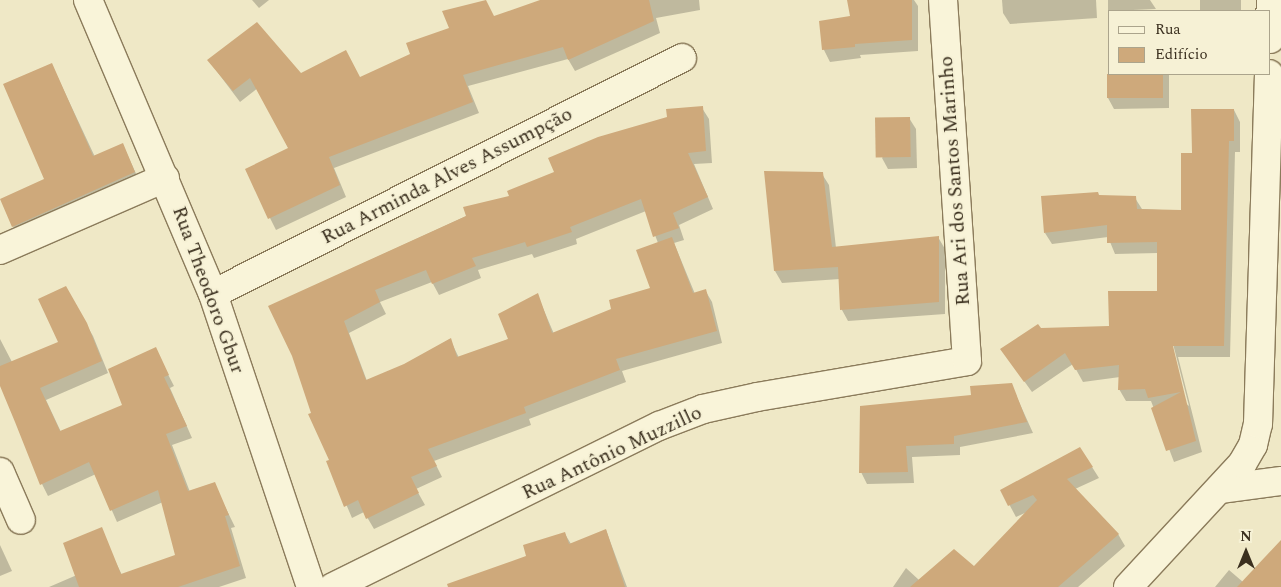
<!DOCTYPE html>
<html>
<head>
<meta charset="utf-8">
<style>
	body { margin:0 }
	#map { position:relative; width:1281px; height:587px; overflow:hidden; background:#efe8c6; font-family:Spectral,serif }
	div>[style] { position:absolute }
	.shadow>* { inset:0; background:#0003; transform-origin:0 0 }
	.building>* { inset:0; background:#cea97b; transform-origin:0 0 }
	.roads { filter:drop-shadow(1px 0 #8b7b5b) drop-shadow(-1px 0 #8b7b5b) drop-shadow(0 1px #8b7b5b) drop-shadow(0 -1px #8b7b5b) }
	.minor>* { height:28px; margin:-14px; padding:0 14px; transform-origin:14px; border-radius:14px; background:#f9f4d9 }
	span { translate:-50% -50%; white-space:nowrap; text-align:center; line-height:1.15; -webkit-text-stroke:4px #f6f1d5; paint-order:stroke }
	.street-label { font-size:20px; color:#3b301f }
	.legend { position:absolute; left:1108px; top:10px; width:162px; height:65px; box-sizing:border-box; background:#f6f1d5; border:1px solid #aba48c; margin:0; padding:6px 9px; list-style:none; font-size:15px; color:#3b301f }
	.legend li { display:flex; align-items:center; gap:10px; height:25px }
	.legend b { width:25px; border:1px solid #aba48c }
	.north { position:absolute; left:1221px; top:527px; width:50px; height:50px; -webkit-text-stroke:4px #f6f1d5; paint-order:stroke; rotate:0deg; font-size:14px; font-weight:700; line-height:20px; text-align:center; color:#3b301f }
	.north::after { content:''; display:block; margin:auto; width:18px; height:22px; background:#3b301f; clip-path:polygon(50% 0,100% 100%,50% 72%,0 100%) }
</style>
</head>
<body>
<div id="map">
	<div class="shadow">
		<i style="clip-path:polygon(252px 0,269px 0,259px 8px)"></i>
		<i style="clip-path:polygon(544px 0,699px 0,700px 10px,656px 18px,660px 33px,575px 71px,568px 59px,468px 86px,479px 113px,334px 168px,346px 197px,276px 230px,246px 170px,289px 149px,258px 88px,240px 102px,209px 61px,300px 74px,360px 79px,494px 17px)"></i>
		<i style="clip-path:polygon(848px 0,914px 0,918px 6px,918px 51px,860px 55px,861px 58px,830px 62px,824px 50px,821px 22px,851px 17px)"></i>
		<i style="clip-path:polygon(1002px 0,1096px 0,1097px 18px,1010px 24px,1003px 13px)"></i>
		<i style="clip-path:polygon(1108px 0,1150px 0,1156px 9px,1110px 11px,1110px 74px,1169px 74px,1169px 108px,1114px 109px,1108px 98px)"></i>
		<i style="left:1200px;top:0;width:41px;height:11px"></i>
		<i style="clip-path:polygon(52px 65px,95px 157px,123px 145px,143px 189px,22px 243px,13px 226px,46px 180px)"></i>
		<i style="clip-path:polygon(evenodd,702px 108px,709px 119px,712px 163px,694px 164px,713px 209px,679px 225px,684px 240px,674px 243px,695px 294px,705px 290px,712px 302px,722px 343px,622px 371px,626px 382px,529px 419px,531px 425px,434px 461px,442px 477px,416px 489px,425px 505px,374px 529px,364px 512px,352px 518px,328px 462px,331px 460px,293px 355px,270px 306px,702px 108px,646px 211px,658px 243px,652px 289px,613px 310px,554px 334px,537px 294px,509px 339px,459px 358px,450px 339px,405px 365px,367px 381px,349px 333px,386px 314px,380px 302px,432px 282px,439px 295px,481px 278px,478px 270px,532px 254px,534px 258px,577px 244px,576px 239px,646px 211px)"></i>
		<i style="clip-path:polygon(evenodd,1234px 110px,1240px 122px,1240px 152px,1235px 152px,1230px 357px,1178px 357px,1202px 452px,1174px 462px,1151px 401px,1126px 401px,1119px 389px,1120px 377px,1083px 382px,1073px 364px,1032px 392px,1001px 349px,1040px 330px,1111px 328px,1159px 292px,1158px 253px,1115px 254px,1108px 237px,1052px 244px,1045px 233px,1099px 196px,1135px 198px,1142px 209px,1182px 211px,1193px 154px,1234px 110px,1170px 340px,1172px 340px,1189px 406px,1185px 403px,1170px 340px)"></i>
		<i style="clip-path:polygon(909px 118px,916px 129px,917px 168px,888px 169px,882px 158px)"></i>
		<i style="clip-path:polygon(765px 172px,822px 174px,829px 185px,836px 248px,938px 237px,945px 249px,945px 314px,848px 321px,842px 310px,840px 279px,782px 283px,775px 271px)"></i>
		<i style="clip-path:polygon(65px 288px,93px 336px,108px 373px,46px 400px,61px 432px,124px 406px,155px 349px,174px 386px,170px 388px,192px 438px,172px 445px,190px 492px,214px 484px,235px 527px,231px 528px,246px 578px,219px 587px,49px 587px,114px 559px,122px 575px,177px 556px,163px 502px,117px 522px,96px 474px,48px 496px,42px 484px,0 383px,0 339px,12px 362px,60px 343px)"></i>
		<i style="clip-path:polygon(1011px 384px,1033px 433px,960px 447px,960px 455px,912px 457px,914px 483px,867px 484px,861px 472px,973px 396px)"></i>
		<i style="clip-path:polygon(1092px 467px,1099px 478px,1075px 489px,1118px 534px,1125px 546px,1078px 587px,893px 587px,906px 568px,919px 580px,975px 568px,1027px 512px,1016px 517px,1002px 491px)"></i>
		<i style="clip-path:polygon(606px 530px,627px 587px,450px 587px,528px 557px,565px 534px,571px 544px)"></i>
		<i style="clip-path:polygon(1281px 541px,1281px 587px,1215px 587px,1229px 570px,1243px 582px)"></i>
		<i style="clip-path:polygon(0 545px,12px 571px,0 576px)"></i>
	</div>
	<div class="building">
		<i style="clip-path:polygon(486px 0,494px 16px,540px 0,649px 0,654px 21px,568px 60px,563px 47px,463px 75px,473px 102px,329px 157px,340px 185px,268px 219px,245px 169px,288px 148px,250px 78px,233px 91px,207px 60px,257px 22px,301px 73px,346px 50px,360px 77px,410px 54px,406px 43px,449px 28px,442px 11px)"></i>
		<i style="clip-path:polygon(847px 0,912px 0,912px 40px,855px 44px,855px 47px,822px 50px,819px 21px,850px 16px)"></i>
		<i style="clip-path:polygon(52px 63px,93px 156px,123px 143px,135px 172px,12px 227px,0 199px,44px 179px,3px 84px)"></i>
		<i style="left:1107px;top:74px;width:56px;height:24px"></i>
		<i style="clip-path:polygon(703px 106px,706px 151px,688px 153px,708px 197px,673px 213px,679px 228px,653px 237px,641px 199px,570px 227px,572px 232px,527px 247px,525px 242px,472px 258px,476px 266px,432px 284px,426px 270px,375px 290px,380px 302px,344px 321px,366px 380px,404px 364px,451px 338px,457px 357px,508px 339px,498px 314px,538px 293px,552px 333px,611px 309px,609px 300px,650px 288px,636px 250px,672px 237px,693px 293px,706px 289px,717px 331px,616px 359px,620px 370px,524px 407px,526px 413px,428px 449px,437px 466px,411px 477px,419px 493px,366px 519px,358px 500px,344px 507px,326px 461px,329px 460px,308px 414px,311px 413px,292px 356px,268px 306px,466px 216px,463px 207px,509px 196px,507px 191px,554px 172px,548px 158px,598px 137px,667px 117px,666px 109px)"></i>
		<i style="clip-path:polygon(1191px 109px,1234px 109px,1234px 141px,1229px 141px,1224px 346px,1173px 346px,1196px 441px,1166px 451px,1151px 408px,1181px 392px,1148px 398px,1145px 389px,1118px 390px,1119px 365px,1075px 370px,1065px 353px,1024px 382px,1000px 349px,1038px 324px,1041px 328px,1109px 326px,1108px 291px,1157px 291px,1157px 242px,1107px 243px,1107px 225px,1044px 233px,1041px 196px,1098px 192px,1099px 195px,1136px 196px,1137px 209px,1181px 210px,1181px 153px,1192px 153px)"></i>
		<i style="left:910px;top:117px;width:40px;height:35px;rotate:89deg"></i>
		<i style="clip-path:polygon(764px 171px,823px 172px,832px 247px,939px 236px,939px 302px,840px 310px,838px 267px,774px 271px)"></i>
		<i style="clip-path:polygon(66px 286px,87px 323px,102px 361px,40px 388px,60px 431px,122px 405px,108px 369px,156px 347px,169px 375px,164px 377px,187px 426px,166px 434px,188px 491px,215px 482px,229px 515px,225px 516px,240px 566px,178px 587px,79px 587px,63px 543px,102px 527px,121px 574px,175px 555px,158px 490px,110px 511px,89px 462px,40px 485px,15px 422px,0 386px,0 366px,58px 342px,38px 299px)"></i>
		<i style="clip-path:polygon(1012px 383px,1027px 422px,954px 436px,954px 444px,906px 446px,908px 472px,859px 473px,860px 406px,971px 395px,970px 386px)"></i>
		<i style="clip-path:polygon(1080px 447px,1093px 467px,1067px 479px,1119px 534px,1058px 587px,910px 587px,954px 549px,974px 566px,1037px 500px,1033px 495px,1008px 506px,1000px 490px)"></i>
		<i style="clip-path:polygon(606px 529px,625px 587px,448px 587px,447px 584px,526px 556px,523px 545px,565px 532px,569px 544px)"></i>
		<i style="clip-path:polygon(1281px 540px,1281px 587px,1237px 587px)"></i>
	</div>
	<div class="roads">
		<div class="minor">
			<i style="left:88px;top:0;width:319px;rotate:67deg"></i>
			<i style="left:213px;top:294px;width:309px;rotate:71.5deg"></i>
			<i style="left:1270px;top:39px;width:39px;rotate:-89deg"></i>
			<i style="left:0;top:250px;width:180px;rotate:-23.6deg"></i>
			<i style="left:213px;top:294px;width:525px;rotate:-26.71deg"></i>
			<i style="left:0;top:472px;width:52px;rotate:66.4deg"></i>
			<i style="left:1220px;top:489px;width:62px;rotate:-7.5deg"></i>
			<i style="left:333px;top:587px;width:364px;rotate:-26.3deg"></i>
			<i style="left:659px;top:426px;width:47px;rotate:-21.1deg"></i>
			<i style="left:703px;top:409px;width:55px;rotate:-12.5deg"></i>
			<i style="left:757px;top:397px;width:213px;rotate:-9.7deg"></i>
			<i style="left:967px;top:361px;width:362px;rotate:-93.8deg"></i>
			<i style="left:1128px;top:587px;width:168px;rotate:-47.2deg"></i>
			<i style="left:1242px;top:464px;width:22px;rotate:-60deg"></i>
			<i style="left:1253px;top:445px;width:22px;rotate:-77deg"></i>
			<i style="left:1258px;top:424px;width:350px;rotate:-88.2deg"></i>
		</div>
	</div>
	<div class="street-label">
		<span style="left:447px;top:176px;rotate:-27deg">Rua Arminda Alves Assumpção</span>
		<span style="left:955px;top:181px;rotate:-94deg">Rua Ari dos Santos Marinho</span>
		<span style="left:208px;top:290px;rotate:70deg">Rua Theodoro Gbur</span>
		<span style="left:612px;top:453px;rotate:-25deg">Rua Antônio Muzzillo</span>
	</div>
	<ul class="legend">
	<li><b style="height:6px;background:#f9f4d9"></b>Rua</li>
	<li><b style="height:14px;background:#cea97b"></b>Edifício</li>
	</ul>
	<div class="north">N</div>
</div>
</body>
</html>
